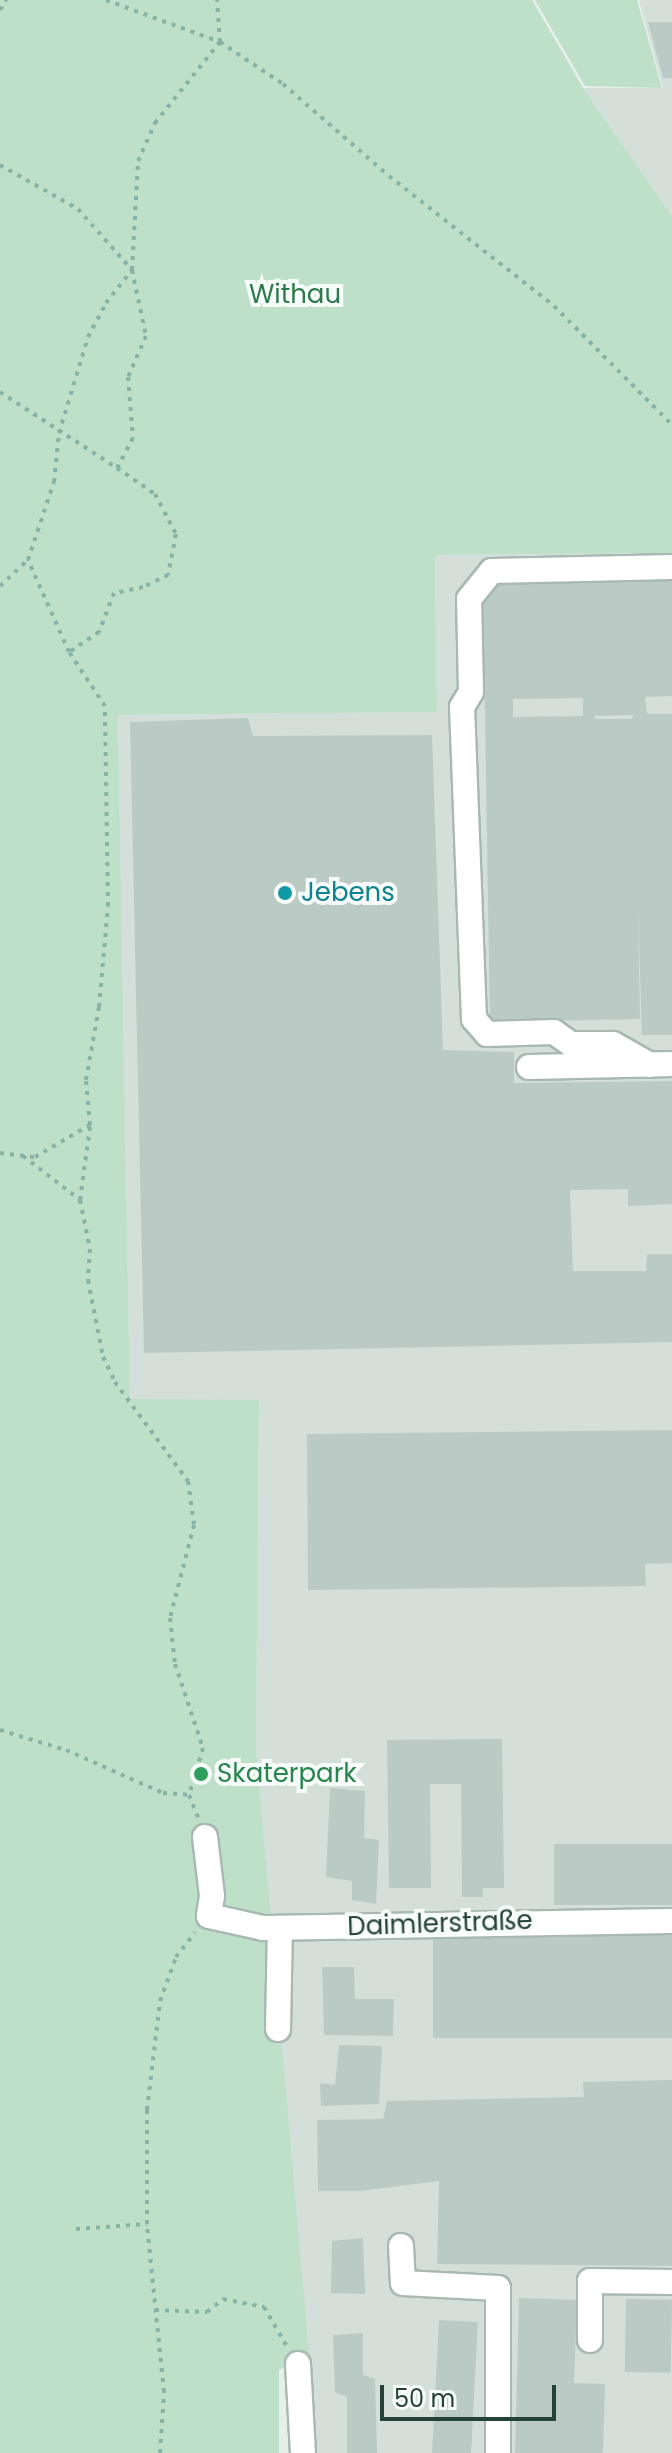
<!DOCTYPE html>
<html>
<head>
<meta charset="utf-8">
<style>
	body { margin:0 }
	#map { position:relative; width:672px; height:2453px; overflow:hidden; background:#e6efeb; font-family:Poppins,sans-serif }
	div>[style] { position:absolute }
	.built>* { inset:0; background:#d4dfda }
	.green>* { inset:0; background:#bfe0c8 }
	.building>* { inset:0; background:#bbcac4; transform-origin:0 0 }
	.path>* { height:4px; margin-top:-2px; transform-origin:0; background:repeating-linear-gradient(90deg,#86b3a5 0 4px,transparent 0 10px) }
	.roads { filter:drop-shadow(2px 0 #a8b8b2) drop-shadow(-2px 0 #a8b8b2) drop-shadow(0 2px #a8b8b2) drop-shadow(0 -2px #a8b8b2) }
	.minor>* { height:24px; margin:-12px; padding:0 12px; transform-origin:12px; border-radius:12px; background:#fff }
	.dots>* { width:22px; height:22px; translate:-50% -50%; box-sizing:border-box; border:4px solid #f7fbf9; border-radius:50% }
	span { translate:-50% -50%; white-space:nowrap; text-align:center; line-height:1.15; -webkit-text-stroke:8px #f7fbf9; paint-order:stroke }
	.park-label { font-size:26px; color:#2d7a4b }
	.culture-label { font-size:26px; color:#0d838f }
	.left { translate:0 -50%; text-align:left }
	.leisure-label { font-size:26px; color:#27864d }
	.street-label { font-size:26px; color:#24423a }
	.scale { position:absolute; left:380px; top:2385px; width:176px; height:36px; box-sizing:border-box; border:4px solid #24423a; border-top:0; padding-left:10px; font-size:24px; line-height:28px; white-space:nowrap; color:#24423a; -webkit-text-stroke:6px #f7fbf9; paint-order:stroke }
</style>
</head>
<body>
<div id="map">
	<div class="built">
		<i style="clip-path:polygon(639px 0,672px 0,672px 216px,583px 88px,663px 88px)"></i>
		<i style="clip-path:polygon(672px 553px,672px 2453px,317px 2453px,256px 1747px,259px 1401px,130px 1400px,118px 715px,437px 712px,435px 555px)"></i>
	</div>
	<div class="green">
		<i style="clip-path:polygon(0 0,532px 0,583px 88px,672px 216px,672px 553px,435px 555px,437px 712px,118px 715px,130px 1399px,259px 1400px,256px 1747px,309px 2354px,279px 2370px,279px 2453px,0 2453px)"></i>
		<i style="clip-path:polygon(535px 0,637px 0,662px 88px,585px 86px)"></i>
	</div>
	<div class="building">
		<i style="clip-path:polygon(648px 22px,672px 22px,672px 78px,663px 78px)"></i>
		<i style="clip-path:polygon(evenodd,672px 576px,672px 696px,645px 697px,647px 714px,672px 714px,672px 1035px,642px 1035px,638px 907px,640px 1019px,490px 1022px,483px 597px,500px 580px,672px 576px,583px 698px,583px 716px,513px 717px,513px 699px,583px 698px,672px 576px,633px 715px,632px 719px,595px 719px,594px 716px,633px 715px)"></i>
		<i style="clip-path:polygon(248px 718px,253px 736px,432px 735px,443px 1050px,514px 1052px,514px 1083px,672px 1081px,672px 1204px,628px 1206px,628px 1189px,570px 1190px,573px 1271px,646px 1271px,647px 1254px,672px 1254px,672px 1342px,144px 1353px,130px 722px)"></i>
		<i style="clip-path:polygon(672px 1430px,672px 1563px,645px 1564px,646px 1586px,308px 1590px,307px 1434px)"></i>
		<i style="clip-path:polygon(502px 1739px,504px 1888px,483px 1888px,483px 1897px,462px 1897px,461px 1784px,430px 1784px,431px 1888px,389px 1888px,387px 1740px)"></i>
		<i style="clip-path:polygon(330px 1788px,365px 1791px,364px 1838px,379px 1840px,376px 1904px,352px 1900px,352px 1881px,326px 1877px)"></i>
		<i style="left:672px;top:1844px;width:61px;height:118px;rotate:90deg"></i>
		<i style="left:672px;top:1933px;width:105px;height:239px;rotate:90deg"></i>
		<i style="clip-path:polygon(322px 1967px,354px 1967px,355px 1999px,394px 1999px,393px 2036px,324px 2035px)"></i>
		<i style="clip-path:polygon(339px 2045px,382px 2046px,379px 2104px,321px 2106px,320px 2083px,335px 2085px)"></i>
		<i style="clip-path:polygon(672px 2080px,672px 2266px,437px 2264px,439px 2181px,360px 2191px,318px 2191px,317px 2120px,383px 2119px,387px 2101px,584px 2097px,583px 2082px)"></i>
		<i style="clip-path:polygon(363px 2238px,365px 2294px,331px 2293px,332px 2241px)"></i>
		<i style="clip-path:polygon(519px 2298px,577px 2300px,574px 2383px,605px 2384px,603px 2453px,515px 2453px)"></i>
		<i style="left:626px;top:2299px;width:46px;height:73px;rotate:1deg"></i>
		<i style="left:439px;top:2320px;width:39px;height:133px;rotate:3deg"></i>
		<i style="clip-path:polygon(363px 2333px,363px 2375px,375px 2379px,377px 2453px,347px 2453px,347px 2397px,335px 2392px,333px 2335px)"></i>
	</div>
	<div class="path">
		<i style="left:106px;top:0;width:121px;rotate:20.2deg"></i>
		<i style="left:220px;top:42px;width:76px;rotate:33.7deg"></i>
		<i style="left:283px;top:84px;width:140px;rotate:41deg"></i>
		<i style="left:389px;top:176px;width:210px;rotate:38.2deg"></i>
		<i style="left:554px;top:306px;width:168px;rotate:45.2deg"></i>
		<i style="left:0;top:10px;width:12px;rotate:-59deg"></i>
		<i style="left:0;top:165px;width:90px;rotate:29.4deg"></i>
		<i style="left:78px;top:209px;width:81px;rotate:48.5deg"></i>
		<i style="left:132px;top:270px;width:67px;rotate:78deg"></i>
		<i style="left:146px;top:336px;width:45px;rotate:113.7deg"></i>
		<i style="left:128px;top:377px;width:61px;rotate:85.3deg"></i>
		<i style="left:133px;top:438px;width:34px;rotate:118deg"></i>
		<i style="left:117px;top:468px;width:46px;rotate:34.4deg"></i>
		<i style="left:155px;top:494px;width:45px;rotate:62.3deg"></i>
		<i style="left:176px;top:534px;width:42px;rotate:101deg"></i>
		<i style="left:168px;top:575px;width:28px;rotate:154deg"></i>
		<i style="left:143px;top:587px;width:30px;rotate:168deg"></i>
		<i style="left:114px;top:593px;width:42px;rotate:111deg"></i>
		<i style="left:99px;top:632px;width:36px;rotate:146deg"></i>
		<i style="left:0;top:392px;width:140px;rotate:33deg"></i>
		<i style="left:0;top:586px;width:38px;rotate:-43deg"></i>
		<i style="left:28px;top:560px;width:82px;rotate:-71.6deg"></i>
		<i style="left:54px;top:482px;width:49px;rotate:-84.2deg"></i>
		<i style="left:59px;top:433px;width:100px;rotate:-73.2deg"></i>
		<i style="left:88px;top:337px;width:38px;rotate:-62deg"></i>
		<i style="left:106px;top:303px;width:42px;rotate:-51.8deg"></i>
		<i style="left:132px;top:270px;width:109px;rotate:-86.8deg"></i>
		<i style="left:138px;top:161px;width:42px;rotate:-65.9deg"></i>
		<i style="left:155px;top:123px;width:104px;rotate:-51.3deg"></i>
		<i style="left:220px;top:42px;width:42px;rotate:-94.1deg"></i>
		<i style="left:0;top:1153px;width:35px;rotate:7deg"></i>
		<i style="left:35px;top:1157px;width:64px;rotate:-30.2deg"></i>
		<i style="left:90px;top:1125px;width:45px;rotate:-95.1deg"></i>
		<i style="left:86px;top:1080px;width:74px;rotate:-79.9deg"></i>
		<i style="left:99px;top:1007px;width:101px;rotate:-84.9deg"></i>
		<i style="left:108px;top:906px;width:200px;rotate:-90.9deg"></i>
		<i style="left:105px;top:706px;width:65px;rotate:-123.7deg"></i>
		<i style="left:69px;top:652px;width:101px;rotate:-114deg"></i>
		<i style="left:23px;top:1156px;width:72px;rotate:37.7deg"></i>
		<i style="left:80px;top:1200px;width:50px;rotate:78.5deg"></i>
		<i style="left:90px;top:1249px;width:31px;rotate:94deg"></i>
		<i style="left:88px;top:1280px;width:78px;rotate:79deg"></i>
		<i style="left:103px;top:1357px;width:28px;rotate:64deg"></i>
		<i style="left:115px;top:1382px;width:123px;rotate:53.6deg"></i>
		<i style="left:188px;top:1481px;width:44px;rotate:82.2deg"></i>
		<i style="left:194px;top:1525px;width:96px;rotate:104.5deg"></i>
		<i style="left:170px;top:1618px;width:46px;rotate:83.8deg"></i>
		<i style="left:175px;top:1664px;width:89px;rotate:71.6deg"></i>
		<i style="left:203px;top:1748px;width:49px;rotate:106.6deg"></i>
		<i style="left:80px;top:1200px;width:74px;rotate:-82.2deg"></i>
		<i style="left:0;top:1730px;width:69px;rotate:16.9deg"></i>
		<i style="left:66px;top:1750px;width:106px;rotate:23.9deg"></i>
		<i style="left:163px;top:1793px;width:26px;rotate:4deg"></i>
		<i style="left:189px;top:1795px;width:24px;rotate:68deg"></i>
		<i style="left:76px;top:2229px;width:71px;rotate:-4deg"></i>
		<i style="left:155px;top:2310px;width:52px;rotate:2.2deg"></i>
		<i style="left:207px;top:2312px;width:21px;rotate:-39deg"></i>
		<i style="left:223px;top:2299px;width:42px;rotate:11deg"></i>
		<i style="left:264px;top:2307px;width:44px;rotate:59.9deg"></i>
		<i style="left:160px;top:2453px;width:61px;rotate:-86.2deg"></i>
		<i style="left:164px;top:2392px;width:169px;rotate:-95.8deg"></i>
		<i style="left:147px;top:2224px;width:114px;rotate:-90deg"></i>
		<i style="left:147px;top:2110px;width:110px;rotate:-83.2deg"></i>
		<i style="left:160px;top:2001px;width:47px;rotate:-70deg"></i>
		<i style="left:176px;top:1957px;width:31px;rotate:-52deg"></i>
	</div>
	<div class="roads">
		<div class="minor">
			<i style="left:650px;top:1065px;width:43px;rotate:-150.4deg"></i>
			<i style="left:613px;top:1044px;width:42px;rotate:180deg"></i>
			<i style="left:571px;top:1044px;width:21px;rotate:-145deg"></i>
			<i style="left:554px;top:1032px;width:67px;rotate:178.3deg"></i>
			<i style="left:487px;top:1034px;width:20px;rotate:-131deg"></i>
			<i style="left:474px;top:1019px;width:312px;rotate:-92.2deg"></i>
			<i style="left:462px;top:707px;width:17px;rotate:-59deg"></i>
			<i style="left:471px;top:692px;width:93px;rotate:-91.2deg"></i>
			<i style="left:469px;top:599px;width:36px;rotate:-51deg"></i>
			<i style="left:492px;top:571px;width:180px;rotate:-1.3deg"></i>
			<i style="left:529px;top:1067px;width:143px;rotate:-1.2deg"></i>
			<i style="left:205px;top:1837px;width:59px;rotate:83.2deg"></i>
			<i style="left:212px;top:1896px;width:20px;rotate:99deg"></i>
			<i style="left:209px;top:1916px;width:55px;rotate:12.5deg"></i>
			<i style="left:263px;top:1928px;width:409px;rotate:-1deg"></i>
			<i style="left:278px;top:2029px;width:101px;rotate:-88.9deg"></i>
			<i style="left:401px;top:2246px;width:37px;rotate:87deg"></i>
			<i style="left:403px;top:2283px;width:95px;rotate:3deg"></i>
			<i style="left:498px;top:2288px;width:165px;rotate:90deg"></i>
			<i style="left:590px;top:2340px;width:59px;rotate:-90deg"></i>
			<i style="left:590px;top:2281px;width:82px;rotate:0.7deg"></i>
			<i style="left:298px;top:2364px;width:89px;rotate:86.8deg"></i>
		</div>
	</div>
	<div class="dots">
		<i style="left:285px;top:893px;background:#0f9aa8"></i>
		<i style="left:201px;top:1774px;background:#2e9e5b"></i>
	</div>
	<div class="park-label">
		<span style="left:295px;top:295px">Withau</span>
	</div>
	<div class="culture-label">
		<span class="left" style="left:301px;top:893px">Jebens</span>
	</div>
	<div class="leisure-label">
		<span class="left" style="left:217px;top:1774px">Skaterpark</span>
	</div>
	<div class="street-label">
		<span style="left:440px;top:1924px;rotate:-2deg">Daimlerstraße</span>
	</div>
	<div class="scale">50 m</div>
</div>
</body>
</html>
